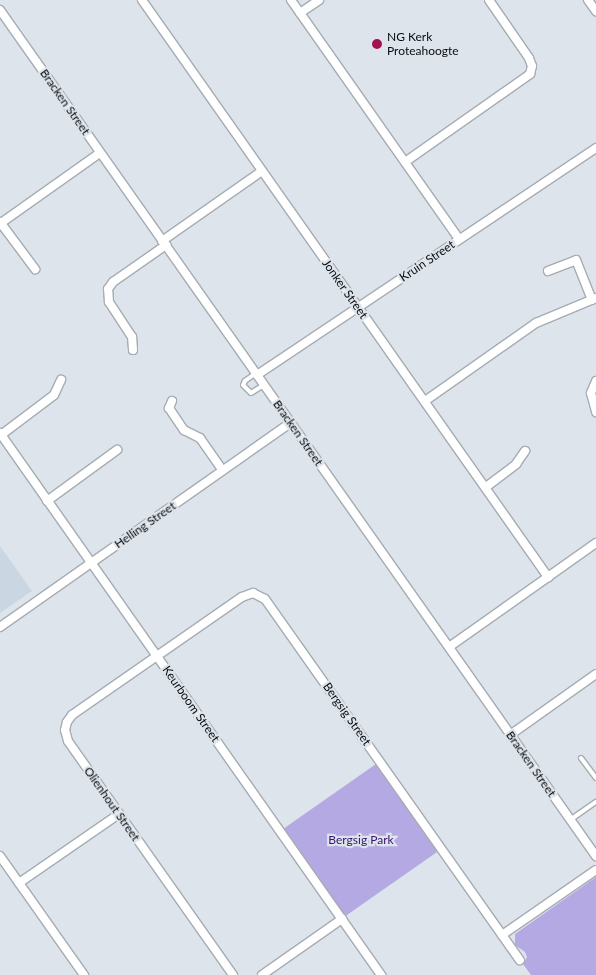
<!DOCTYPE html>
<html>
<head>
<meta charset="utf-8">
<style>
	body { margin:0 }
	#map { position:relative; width:596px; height:975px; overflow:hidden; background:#dee4eb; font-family:Lato,sans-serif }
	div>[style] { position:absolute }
	.built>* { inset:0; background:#cad7e2 }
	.green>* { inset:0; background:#b4a9e3; transform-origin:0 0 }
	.roads { filter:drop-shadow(1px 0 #a6acb2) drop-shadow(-1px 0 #a6acb2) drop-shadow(0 1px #a6acb2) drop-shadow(0 -1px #a6acb2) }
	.lane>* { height:4px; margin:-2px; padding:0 2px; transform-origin:2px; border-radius:2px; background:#fff }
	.street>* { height:8px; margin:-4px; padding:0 4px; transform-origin:4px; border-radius:4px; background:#fff }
	.dots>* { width:14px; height:14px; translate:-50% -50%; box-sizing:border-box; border:2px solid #dee4eb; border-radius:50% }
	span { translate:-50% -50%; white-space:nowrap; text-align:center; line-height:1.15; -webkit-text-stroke:4.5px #dee4eb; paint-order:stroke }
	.poi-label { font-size:12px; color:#090c0e }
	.left { translate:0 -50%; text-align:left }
	.street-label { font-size:12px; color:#090c0e }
	.park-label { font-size:12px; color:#371470 }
</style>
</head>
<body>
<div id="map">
	<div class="built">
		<i style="clip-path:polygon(0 546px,32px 591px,0 613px)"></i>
	</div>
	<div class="green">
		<i style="left:376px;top:764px;width:107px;height:113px;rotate:55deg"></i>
		<i style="clip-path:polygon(596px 877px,596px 975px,531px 975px,523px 964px,527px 957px,525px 952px,515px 945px,515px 934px)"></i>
	</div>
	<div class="roads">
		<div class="lane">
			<i style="left:256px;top:373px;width:14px;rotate:144deg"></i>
			<i style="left:245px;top:381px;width:4px;rotate:117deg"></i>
			<i style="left:243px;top:385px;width:11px;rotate:45deg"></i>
			<i style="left:251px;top:393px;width:15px;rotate:-32deg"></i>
			<i style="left:581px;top:758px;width:25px;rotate:53deg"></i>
			<i style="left:570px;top:820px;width:32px;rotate:-35deg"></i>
		</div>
		<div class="street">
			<i style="left:142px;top:0;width:706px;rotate:54.87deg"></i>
			<i style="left:291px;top:0;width:292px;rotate:54.9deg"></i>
			<i style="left:588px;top:0;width:14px;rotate:54deg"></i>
			<i style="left:0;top:10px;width:1035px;rotate:54.84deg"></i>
			<i style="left:300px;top:13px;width:23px;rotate:-34deg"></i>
			<i style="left:405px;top:162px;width:153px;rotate:-35.1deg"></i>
			<i style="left:530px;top:74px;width:8px;rotate:-76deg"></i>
			<i style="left:532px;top:66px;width:9px;rotate:-111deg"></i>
			<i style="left:529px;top:58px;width:70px;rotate:-124.6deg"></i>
			<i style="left:0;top:222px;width:59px;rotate:53.3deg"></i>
			<i style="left:1px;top:223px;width:121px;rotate:-35.3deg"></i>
			<i style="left:162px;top:241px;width:122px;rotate:-35deg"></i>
			<i style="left:548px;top:271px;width:30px;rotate:-21deg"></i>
			<i style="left:576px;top:260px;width:43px;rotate:68.2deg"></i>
			<i style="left:133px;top:350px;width:13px;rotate:-94deg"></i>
			<i style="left:132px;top:337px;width:42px;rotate:-123.3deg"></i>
			<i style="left:109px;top:302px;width:13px;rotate:-94deg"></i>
			<i style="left:108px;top:289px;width:9px;rotate:-54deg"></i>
			<i style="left:113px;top:282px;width:65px;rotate:-34.9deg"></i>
			<i style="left:257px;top:375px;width:408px;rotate:-33.8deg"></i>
			<i style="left:596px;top:381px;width:13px;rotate:113deg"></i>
			<i style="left:591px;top:393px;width:20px;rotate:75deg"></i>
			<i style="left:172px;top:401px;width:8px;rotate:113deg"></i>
			<i style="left:169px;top:408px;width:27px;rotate:56deg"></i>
			<i style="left:184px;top:430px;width:18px;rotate:27deg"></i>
			<i style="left:200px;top:438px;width:39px;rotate:55deg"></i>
			<i style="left:425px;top:401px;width:136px;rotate:-35.1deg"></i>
			<i style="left:536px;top:323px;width:65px;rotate:-22.6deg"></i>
			<i style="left:0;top:433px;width:663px;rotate:54.89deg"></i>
			<i style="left:1px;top:435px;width:66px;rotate:-37deg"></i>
			<i style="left:54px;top:395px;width:17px;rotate:-65deg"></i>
			<i style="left:486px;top:487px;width:38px;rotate:-37deg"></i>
			<i style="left:516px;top:464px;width:16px;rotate:-55deg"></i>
			<i style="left:47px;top:501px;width:87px;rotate:-36.1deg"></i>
			<i style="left:0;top:627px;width:355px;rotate:-35.1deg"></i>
			<i style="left:449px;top:647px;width:180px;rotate:-35.3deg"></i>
			<i style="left:510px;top:735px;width:105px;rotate:-35.3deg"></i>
			<i style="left:0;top:856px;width:146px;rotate:54.8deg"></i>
			<i style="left:19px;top:883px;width:121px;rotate:-34.6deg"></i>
			<i style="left:502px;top:935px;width:114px;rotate:-34.7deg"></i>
			<i style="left:233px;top:975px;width:286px;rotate:-125.2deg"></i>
			<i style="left:68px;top:741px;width:11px;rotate:-105deg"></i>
			<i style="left:65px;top:730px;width:8px;rotate:-76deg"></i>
			<i style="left:67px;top:722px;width:9px;rotate:-54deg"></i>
			<i style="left:72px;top:715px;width:207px;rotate:-34.8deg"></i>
			<i style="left:242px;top:597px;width:12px;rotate:-20deg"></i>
			<i style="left:253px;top:593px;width:13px;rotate:27deg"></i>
			<i style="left:265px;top:599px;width:442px;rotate:54.8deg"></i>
			<i style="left:262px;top:975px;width:98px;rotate:-35deg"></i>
		</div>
	</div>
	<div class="dots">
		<i style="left:377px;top:44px;background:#a41150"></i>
	</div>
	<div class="poi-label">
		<span class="left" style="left:387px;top:44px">NG Kerk<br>Proteahoogte</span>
	</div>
	<div class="street-label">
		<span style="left:65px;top:102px;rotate:55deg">Bracken Street</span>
		<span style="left:427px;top:261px;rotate:-34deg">Kruin Street</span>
		<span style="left:345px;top:289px;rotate:55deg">Jonker Street</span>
		<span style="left:298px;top:433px;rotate:55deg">Bracken Street</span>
		<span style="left:145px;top:525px;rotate:-35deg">Helling Street</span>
		<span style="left:191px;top:704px;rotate:55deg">Keurboom Street</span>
		<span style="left:347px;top:714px;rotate:55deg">Bergsig Street</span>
		<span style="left:531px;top:764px;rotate:55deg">Bracken Street</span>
		<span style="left:112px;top:804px;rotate:55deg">Olienhout Street</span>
	</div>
	<div class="park-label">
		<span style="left:361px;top:840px">Bergsig Park</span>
	</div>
</div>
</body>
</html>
